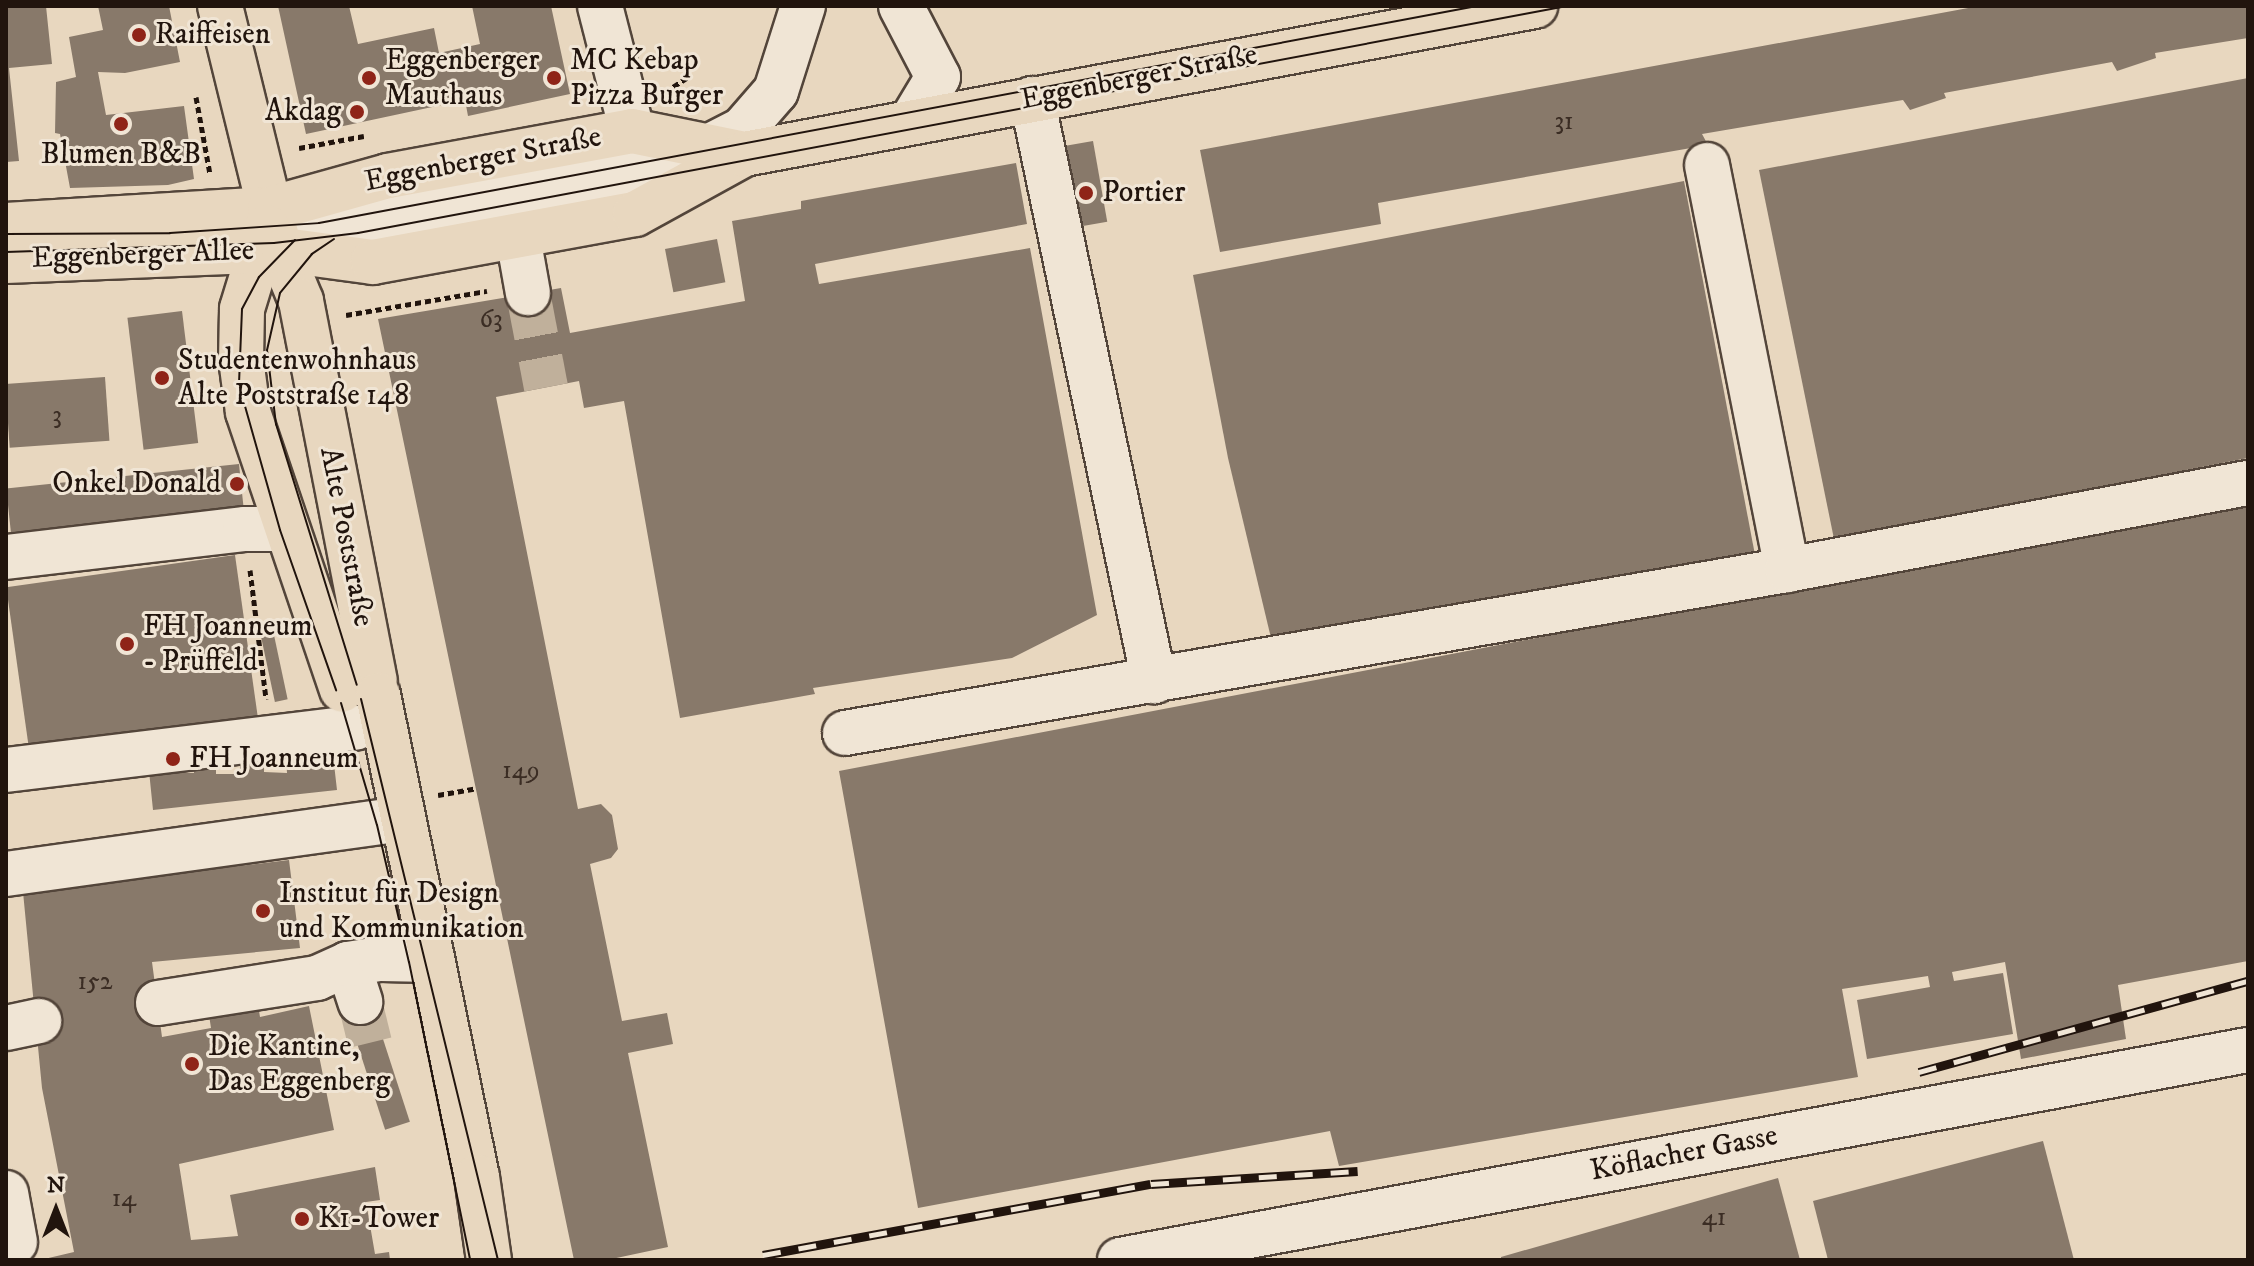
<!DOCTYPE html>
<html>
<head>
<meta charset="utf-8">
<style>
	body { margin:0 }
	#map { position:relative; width:2254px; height:1266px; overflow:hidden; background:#e8d7bf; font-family:"IM FELL DW Pica",serif }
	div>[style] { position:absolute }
	.building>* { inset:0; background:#88796a; transform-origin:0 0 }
	.minor-tunnel>* { height:44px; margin-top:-22px; transform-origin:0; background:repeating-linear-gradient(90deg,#c0b09b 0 44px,transparent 0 66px) }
	.path>* { height:5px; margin-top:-2.5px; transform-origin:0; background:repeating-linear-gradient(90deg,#21140d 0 6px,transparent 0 10px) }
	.roads { filter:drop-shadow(2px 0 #53453a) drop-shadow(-2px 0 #53453a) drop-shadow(0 2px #53453a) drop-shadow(0 -2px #53453a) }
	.minor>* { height:44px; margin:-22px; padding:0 22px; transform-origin:22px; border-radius:22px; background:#f0e5d5 }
	.major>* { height:44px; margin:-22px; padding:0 22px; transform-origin:22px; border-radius:22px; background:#e8d7bf }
	.tram>* { height:2px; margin:-1px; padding:0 1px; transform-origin:1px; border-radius:1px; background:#21140d }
	.rail>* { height:9px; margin-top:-4.5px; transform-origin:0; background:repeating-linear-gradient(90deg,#f0e5d5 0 18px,#21140d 0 36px); box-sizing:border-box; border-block:2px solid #21140d }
	.dots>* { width:22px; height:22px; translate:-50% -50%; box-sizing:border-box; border:4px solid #f0e5d5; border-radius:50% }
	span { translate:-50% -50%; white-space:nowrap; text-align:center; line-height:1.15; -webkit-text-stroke:6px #f0e5d5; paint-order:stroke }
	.number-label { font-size:26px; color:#3b2d24 }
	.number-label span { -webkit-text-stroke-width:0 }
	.poi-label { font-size:30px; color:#21140d }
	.left { translate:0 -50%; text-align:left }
	.right { translate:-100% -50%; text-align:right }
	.street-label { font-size:30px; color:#21140d }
	.frame { position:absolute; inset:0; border:8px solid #21140d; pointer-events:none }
	.north { position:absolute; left:16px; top:1170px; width:80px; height:80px; -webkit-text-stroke:6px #f0e5d5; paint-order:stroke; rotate:0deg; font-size:22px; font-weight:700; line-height:32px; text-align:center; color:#21140d }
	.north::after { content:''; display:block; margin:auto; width:28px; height:36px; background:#21140d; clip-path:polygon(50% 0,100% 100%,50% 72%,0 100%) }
</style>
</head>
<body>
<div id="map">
	<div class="building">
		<i style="clip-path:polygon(6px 6px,46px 6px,52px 64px,9px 68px,19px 161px,6px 162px)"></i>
		<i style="clip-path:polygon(98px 6px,169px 6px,180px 62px,125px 73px,98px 72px,106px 115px,184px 106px,194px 179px,168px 185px,70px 188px,60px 134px,55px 133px,56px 82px,76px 77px,69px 37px,103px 30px)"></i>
		<i style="clip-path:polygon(278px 6px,349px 6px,358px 44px,434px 28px,439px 53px,480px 44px,472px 6px,551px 6px,570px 94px,468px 116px,465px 100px,306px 134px)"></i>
		<i style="clip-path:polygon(1979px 6px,2248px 6px,2248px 38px,2155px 53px,2156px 58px,2117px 71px,2112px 62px,1944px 93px,1946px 98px,1910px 110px,1903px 100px,1702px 134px,1708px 145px,1378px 203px,1381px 224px,1220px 252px,1200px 150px)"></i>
		<i style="clip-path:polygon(2248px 78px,2248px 458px,1834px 539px,1759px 170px)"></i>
		<i style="left:1093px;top:141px;width:82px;height:32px;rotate:80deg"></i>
		<i style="clip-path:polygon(1016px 163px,1027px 224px,815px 264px,819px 284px,1030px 248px,1097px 615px,1012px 658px,813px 688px,815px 694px,680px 718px,624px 401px,584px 408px,579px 381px,496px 397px,578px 809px,601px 804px,612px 815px,618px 849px,611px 858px,590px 864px,622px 1021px,667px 1013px,673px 1044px,628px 1053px,668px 1247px,607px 1260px,574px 1260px,378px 319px,561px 288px,570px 333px,745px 301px,732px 221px,801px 209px,801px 201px)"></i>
		<i style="clip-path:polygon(1684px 181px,1755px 555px,1271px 638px,1228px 458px,1193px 275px)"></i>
		<i style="left:717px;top:239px;width:44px;height:53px;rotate:79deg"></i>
		<i style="left:182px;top:311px;width:133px;height:55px;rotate:83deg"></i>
		<i style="left:105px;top:377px;width:64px;height:100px;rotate:86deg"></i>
		<i style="left:239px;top:464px;width:44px;height:234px;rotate:84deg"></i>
		<i style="clip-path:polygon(2248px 502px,2248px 961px,2118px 985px,2126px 1039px,2021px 1059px,2005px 962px,1952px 972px,1954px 981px,2003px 973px,2013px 1034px,1867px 1059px,1857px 1000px,1930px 987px,1928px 976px,1842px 989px,1858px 1077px,1339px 1166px,1330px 1131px,918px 1208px,839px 771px)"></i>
		<i style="left:235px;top:555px;width:168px;height:231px;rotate:82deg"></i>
		<i style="left:271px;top:621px;width:80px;height:13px;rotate:78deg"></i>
		<i style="clip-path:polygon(309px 756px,310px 767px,334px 764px,337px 790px,153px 810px,149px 771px,194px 773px,193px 766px,216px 765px,216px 774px,240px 774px,240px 761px,264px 759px,264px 772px,287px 773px,286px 757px)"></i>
		<i style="clip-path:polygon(289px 860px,300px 948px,152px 962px,162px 1037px,211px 1028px,209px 1015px,258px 1005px,260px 1017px,309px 1006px,334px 1130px,179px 1164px,191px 1240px,238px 1236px,230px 1195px,375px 1167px,380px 1200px,366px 1202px,375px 1254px,389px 1252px,390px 1260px,40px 1260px,74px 1252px,42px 1088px,23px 892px)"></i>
		<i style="left:370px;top:999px;width:129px;height:26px;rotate:72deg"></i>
		<i style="clip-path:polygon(2043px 1141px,2074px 1260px,1828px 1260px,1813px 1201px)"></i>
		<i style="clip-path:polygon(1778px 1178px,1800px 1260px,1501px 1260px,1501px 1257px)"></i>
	</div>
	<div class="minor-tunnel">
		<i style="left:528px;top:293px;width:96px;rotate:79.2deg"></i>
		<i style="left:360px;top:1002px;width:42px;rotate:76.3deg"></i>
	</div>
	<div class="path">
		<i style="left:665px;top:92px;width:31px;rotate:-33deg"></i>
		<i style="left:196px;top:97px;width:78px;rotate:79.7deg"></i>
		<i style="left:299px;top:148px;width:66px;rotate:-10.5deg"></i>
		<i style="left:346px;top:315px;width:143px;rotate:-9.7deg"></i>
		<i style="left:250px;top:570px;width:130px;rotate:82.9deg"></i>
		<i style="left:438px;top:795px;width:39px;rotate:-10deg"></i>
	</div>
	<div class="roads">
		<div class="minor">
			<i style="left:600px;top:6px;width:129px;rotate:75.6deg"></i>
			<i style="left:901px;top:6px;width:80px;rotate:62.5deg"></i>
			<i style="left:938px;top:77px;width:52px;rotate:121deg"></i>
			<i style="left:1032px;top:99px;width:595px;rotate:78.16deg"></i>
			<i style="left:712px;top:145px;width:35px;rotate:-27deg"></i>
			<i style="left:743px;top:129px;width:50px;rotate:-49deg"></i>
			<i style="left:776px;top:91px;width:89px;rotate:-72.4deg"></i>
			<i style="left:1707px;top:165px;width:413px;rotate:78.8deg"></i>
			<i style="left:518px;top:237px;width:57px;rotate:79.9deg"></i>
			<i style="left:265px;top:238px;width:480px;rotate:-10deg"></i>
			<i style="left:6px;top:557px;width:241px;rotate:-6.7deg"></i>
			<i style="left:245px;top:529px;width:41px"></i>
			<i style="left:845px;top:733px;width:956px;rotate:-9.82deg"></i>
			<i style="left:1787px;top:570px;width:469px;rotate:-10.7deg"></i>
			<i style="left:6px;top:770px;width:352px;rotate:-6.9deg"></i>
			<i style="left:6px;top:874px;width:399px;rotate:-7.9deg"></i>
			<i style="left:348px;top:964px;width:40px;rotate:72deg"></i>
			<i style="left:158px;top:1003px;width:161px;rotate:-8.9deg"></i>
			<i style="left:317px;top:978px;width:34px;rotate:-24deg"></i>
			<i style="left:348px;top:964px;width:33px;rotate:-9deg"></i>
			<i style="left:381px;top:959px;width:51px;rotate:1.1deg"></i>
			<i style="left:6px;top:1028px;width:34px;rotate:-12deg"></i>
			<i style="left:6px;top:1193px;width:50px;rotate:79.6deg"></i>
			<i style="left:1120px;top:1260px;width:1147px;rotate:-10.55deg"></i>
		</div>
		<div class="major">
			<i style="left:220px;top:6px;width:251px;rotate:76.2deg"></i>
			<i style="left:280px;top:250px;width:55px;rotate:67.6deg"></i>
			<i style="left:301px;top:301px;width:387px;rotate:79deg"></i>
			<i style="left:6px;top:225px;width:264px;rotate:-3.5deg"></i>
			<i style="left:270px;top:209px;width:123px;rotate:-15.6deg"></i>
			<i style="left:388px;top:176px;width:248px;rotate:-10.4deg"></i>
			<i style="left:632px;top:131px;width:114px;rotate:11.6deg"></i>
			<i style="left:267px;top:227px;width:86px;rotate:107deg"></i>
			<i style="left:242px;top:309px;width:50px;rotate:91.1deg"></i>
			<i style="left:241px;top:359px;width:53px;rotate:82.5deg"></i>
			<i style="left:248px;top:412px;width:293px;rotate:71.3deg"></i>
			<i style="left:6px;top:261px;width:278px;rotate:-2.3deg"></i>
			<i style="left:284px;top:250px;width:90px;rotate:7.7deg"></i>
			<i style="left:373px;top:262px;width:266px;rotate:-10.4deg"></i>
			<i style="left:635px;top:214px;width:124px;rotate:-28.8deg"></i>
			<i style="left:744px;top:154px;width:805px;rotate:-10.6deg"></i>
			<i style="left:378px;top:695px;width:492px;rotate:78.4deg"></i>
			<i style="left:477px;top:1177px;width:84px;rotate:81.8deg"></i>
		</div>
	</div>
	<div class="tram">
		<i style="left:6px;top:234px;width:164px;rotate:-0.3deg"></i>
		<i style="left:170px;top:233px;width:149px;rotate:-3.8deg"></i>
		<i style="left:319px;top:223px;width:1178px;rotate:-10.61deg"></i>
		<i style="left:334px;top:239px;width:27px;rotate:146deg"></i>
		<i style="left:312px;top:254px;width:50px;rotate:129.4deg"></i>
		<i style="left:280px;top:293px;width:58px;rotate:102.8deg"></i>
		<i style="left:267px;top:350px;width:75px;rotate:83.1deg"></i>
		<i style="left:276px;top:424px;width:273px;rotate:72.8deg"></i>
		<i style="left:295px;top:240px;width:52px;rotate:134.2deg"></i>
		<i style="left:259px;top:277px;width:36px;rotate:118deg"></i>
		<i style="left:242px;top:309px;width:76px;rotate:92.3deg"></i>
		<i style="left:239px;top:385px;width:151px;rotate:74.2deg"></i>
		<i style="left:280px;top:530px;width:170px;rotate:70.7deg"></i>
		<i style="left:6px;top:252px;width:268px;rotate:-1.9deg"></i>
		<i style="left:274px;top:243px;width:85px;rotate:-6.8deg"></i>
		<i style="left:358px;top:233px;width:1230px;rotate:-10.63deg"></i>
		<i style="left:361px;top:699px;width:577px;rotate:76.28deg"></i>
		<i style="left:341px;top:703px;width:127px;rotate:73.6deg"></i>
		<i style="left:377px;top:825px;width:141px;rotate:76.9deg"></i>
		<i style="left:409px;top:962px;width:304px;rotate:78.4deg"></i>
	</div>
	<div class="rail">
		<i style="left:1919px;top:1072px;width:341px;rotate:-15.5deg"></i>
		<i style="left:763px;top:1255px;width:394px;rotate:-10.4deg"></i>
		<i style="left:1151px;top:1184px;width:207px;rotate:-3.6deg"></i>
	</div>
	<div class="dots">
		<i style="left:139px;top:35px;background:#8f2418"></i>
		<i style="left:369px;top:78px;background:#8f2418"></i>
		<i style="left:554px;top:78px;background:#8f2418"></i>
		<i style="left:357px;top:112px;background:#8f2418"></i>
		<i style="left:121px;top:124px;background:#8f2418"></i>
		<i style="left:1086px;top:193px;background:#8f2418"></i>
		<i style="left:162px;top:378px;background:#8f2418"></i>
		<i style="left:237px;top:484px;background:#8f2418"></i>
		<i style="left:127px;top:644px;background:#8f2418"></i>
		<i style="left:173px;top:759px;background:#8f2418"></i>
		<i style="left:263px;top:911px;background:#8f2418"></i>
		<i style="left:192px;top:1064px;background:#8f2418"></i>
		<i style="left:302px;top:1219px;background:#8f2418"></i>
	</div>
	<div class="number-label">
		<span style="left:1564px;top:122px">31</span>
		<span style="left:491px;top:320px">63</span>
		<span style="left:57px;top:416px">3</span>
		<span style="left:521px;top:771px">149</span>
		<span style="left:95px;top:982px">152</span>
		<span style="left:124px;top:1199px">14</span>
		<span style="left:1714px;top:1218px">41</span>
	</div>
	<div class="poi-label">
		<span class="left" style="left:155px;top:35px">Raiffeisen</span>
		<span class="left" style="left:385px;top:78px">Eggenberger<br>Mauthaus</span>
		<span class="left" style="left:570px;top:78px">MC Kebap<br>Pizza Burger</span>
		<span class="right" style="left:341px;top:112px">Akdag</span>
		<span style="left:121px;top:155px">Blumen B&amp;B</span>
		<span class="left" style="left:1102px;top:193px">Portier</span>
		<span class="left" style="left:178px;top:378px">Studentenwohnhaus<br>Alte Poststraße 148</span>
		<span class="right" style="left:221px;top:484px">Onkel Donald</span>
		<span class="left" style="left:143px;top:644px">FH Joanneum<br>- Prüffeld</span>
		<span class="left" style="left:189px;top:759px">FH Joanneum</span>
		<span class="left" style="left:279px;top:911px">Institut für Design<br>und Kommunikation</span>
		<span class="left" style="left:208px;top:1064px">Die Kantine,<br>Das Eggenberg</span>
		<span class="left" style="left:318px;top:1219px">K1-Tower</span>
	</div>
	<div class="street-label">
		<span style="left:1139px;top:78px;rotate:-11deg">Eggenberger Straße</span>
		<span style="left:483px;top:160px;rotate:-11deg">Eggenberger Straße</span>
		<span style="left:143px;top:255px;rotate:-2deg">Eggenberger Allee</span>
		<span style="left:346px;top:537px;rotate:79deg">Alte Poststraße</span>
		<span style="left:1684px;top:1154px;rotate:-11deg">Köflacher Gasse</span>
	</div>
	<div class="frame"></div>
	<div class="north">N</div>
</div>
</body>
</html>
